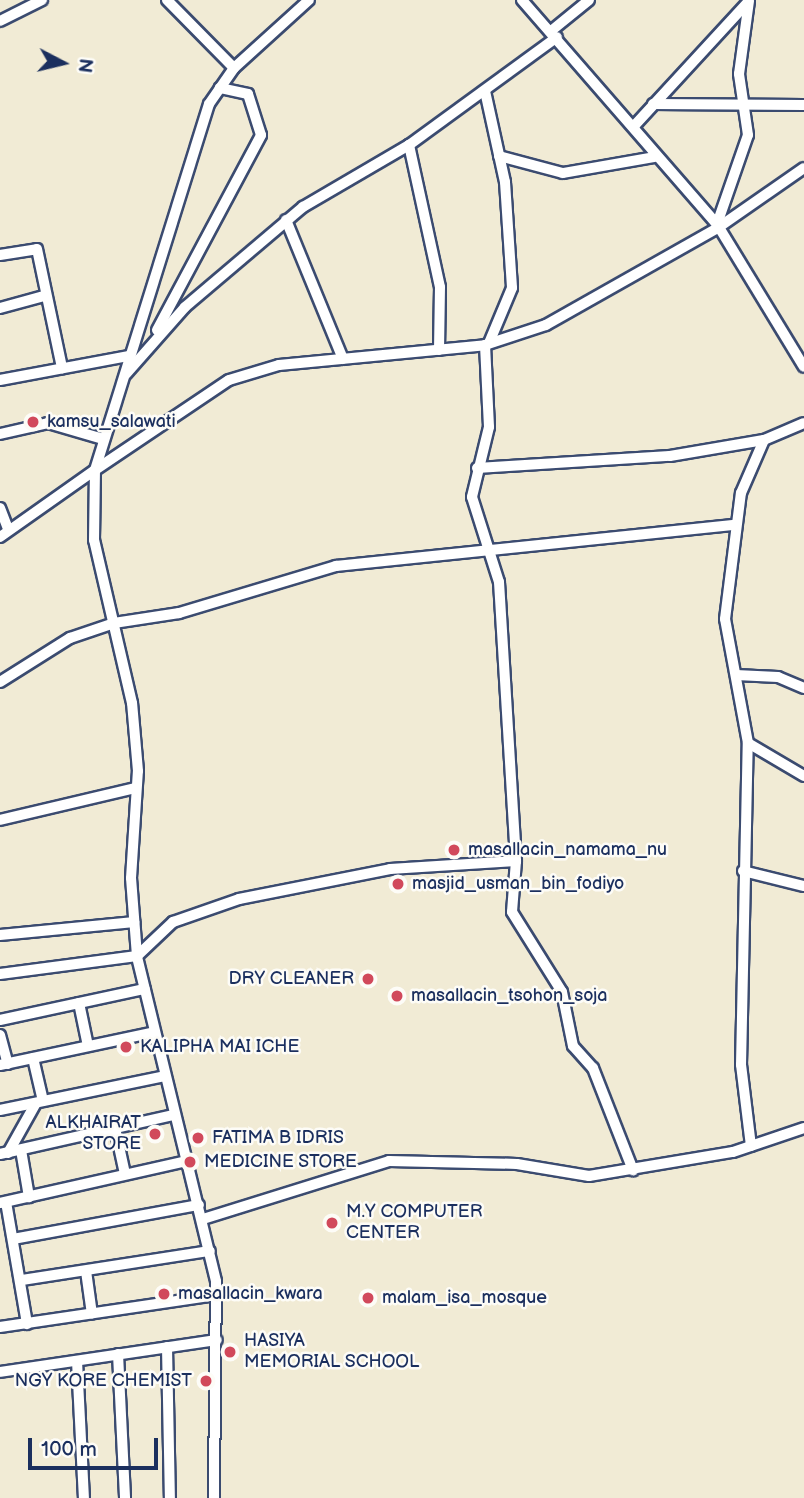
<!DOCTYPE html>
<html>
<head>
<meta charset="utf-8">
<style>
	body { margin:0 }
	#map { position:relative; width:804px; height:1498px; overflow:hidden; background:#f1ebd5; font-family:"Balsamiq Sans",sans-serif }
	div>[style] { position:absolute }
	.roads { filter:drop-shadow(2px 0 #3b4b70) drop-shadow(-2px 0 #3b4b70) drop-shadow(0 2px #3b4b70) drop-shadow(0 -2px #3b4b70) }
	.minor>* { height:10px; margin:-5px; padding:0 5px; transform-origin:5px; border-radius:5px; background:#fff }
	.dots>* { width:19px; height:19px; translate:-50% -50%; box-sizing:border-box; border:4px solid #fdfcf7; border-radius:50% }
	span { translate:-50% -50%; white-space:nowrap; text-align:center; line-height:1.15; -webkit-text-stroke:5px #fdfcf7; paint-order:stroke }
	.poi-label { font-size:18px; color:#1b2f5e }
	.left { translate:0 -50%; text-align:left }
	.right { translate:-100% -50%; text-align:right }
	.north { position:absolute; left:28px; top:28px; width:70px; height:70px; -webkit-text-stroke:5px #fdfcf7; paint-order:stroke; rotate:97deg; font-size:19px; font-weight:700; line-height:28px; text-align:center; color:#1b2f5e }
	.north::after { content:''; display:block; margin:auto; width:24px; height:32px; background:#1b2f5e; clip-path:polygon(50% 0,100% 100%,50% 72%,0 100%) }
	.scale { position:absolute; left:28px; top:1438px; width:130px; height:32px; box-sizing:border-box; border:4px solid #1b2f5e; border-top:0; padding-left:9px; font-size:21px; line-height:24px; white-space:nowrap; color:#1b2f5e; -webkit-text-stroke:5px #fdfcf7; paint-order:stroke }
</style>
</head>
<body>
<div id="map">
	<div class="roads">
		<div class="minor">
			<i style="left:167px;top:0;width:95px;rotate:45.4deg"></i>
			<i style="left:522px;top:0;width:297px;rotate:49deg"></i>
			<i style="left:717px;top:224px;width:167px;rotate:58.7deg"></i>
			<i style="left:0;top:21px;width:47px;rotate:-26.6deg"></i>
			<i style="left:551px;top:31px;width:49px;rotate:-39.2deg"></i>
			<i style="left:485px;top:91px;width:93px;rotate:77.6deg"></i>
			<i style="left:505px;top:182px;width:106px;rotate:86.2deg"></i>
			<i style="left:512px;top:288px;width:60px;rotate:112.7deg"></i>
			<i style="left:653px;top:104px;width:151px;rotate:0.4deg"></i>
			<i style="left:634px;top:126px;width:168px;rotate:-47.4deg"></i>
			<i style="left:409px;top:145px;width:145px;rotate:77.7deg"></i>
			<i style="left:440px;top:287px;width:63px;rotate:90.9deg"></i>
			<i style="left:499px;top:156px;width:66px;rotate:14.9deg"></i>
			<i style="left:563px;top:173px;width:93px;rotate:-9.9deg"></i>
			<i style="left:286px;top:220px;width:150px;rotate:67.7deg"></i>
			<i style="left:717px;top:224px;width:94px;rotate:-70.8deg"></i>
			<i style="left:748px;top:135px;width:62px;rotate:-98.4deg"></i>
			<i style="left:739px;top:74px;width:74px;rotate:-82.2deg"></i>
			<i style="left:0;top:255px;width:37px;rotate:-9deg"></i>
			<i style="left:37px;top:249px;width:122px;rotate:78.1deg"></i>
			<i style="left:0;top:308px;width:46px;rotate:-15.3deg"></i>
			<i style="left:157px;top:330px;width:221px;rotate:-61.9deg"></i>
			<i style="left:261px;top:135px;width:43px;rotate:-107.6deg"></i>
			<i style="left:248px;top:94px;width:29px;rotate:-168deg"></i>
			<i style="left:485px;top:345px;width:82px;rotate:87.2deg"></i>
			<i style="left:489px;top:427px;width:72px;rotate:103.7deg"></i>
			<i style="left:472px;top:497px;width:89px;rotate:72.4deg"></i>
			<i style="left:499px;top:582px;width:280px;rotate:86.5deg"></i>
			<i style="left:516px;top:861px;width:51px;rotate:94.5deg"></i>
			<i style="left:512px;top:912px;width:94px;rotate:58deg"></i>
			<i style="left:562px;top:992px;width:55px;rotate:78.5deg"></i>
			<i style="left:573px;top:1046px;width:30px;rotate:48deg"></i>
			<i style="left:593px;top:1068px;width:110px;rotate:68.6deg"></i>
			<i style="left:126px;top:374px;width:89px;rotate:-48.6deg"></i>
			<i style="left:185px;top:307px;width:155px;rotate:-40.3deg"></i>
			<i style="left:303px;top:207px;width:123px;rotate:-30.3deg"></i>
			<i style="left:409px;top:145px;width:183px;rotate:-36.1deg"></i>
			<i style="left:0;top:380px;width:130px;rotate:-10.6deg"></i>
			<i style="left:0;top:434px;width:49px;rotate:-12.9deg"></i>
			<i style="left:48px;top:423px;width:57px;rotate:16.2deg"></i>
			<i style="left:477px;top:468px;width:193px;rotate:-3.6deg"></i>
			<i style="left:670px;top:456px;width:95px;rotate:-9.7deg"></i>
			<i style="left:764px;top:440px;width:43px;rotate:-23deg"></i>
			<i style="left:0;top:508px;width:22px;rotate:69deg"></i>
			<i style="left:0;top:537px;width:116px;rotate:-35.2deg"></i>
			<i style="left:95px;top:470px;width:383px;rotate:-72.7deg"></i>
			<i style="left:209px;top:104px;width:44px;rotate:-55.2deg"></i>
			<i style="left:234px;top:68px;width:101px;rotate:-42.2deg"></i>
			<i style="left:736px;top:675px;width:42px;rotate:2.7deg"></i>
			<i style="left:778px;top:677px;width:28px;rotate:23deg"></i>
			<i style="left:0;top:682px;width:83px;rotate:-32.2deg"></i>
			<i style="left:70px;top:638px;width:46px;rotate:-18.8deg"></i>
			<i style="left:114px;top:623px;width:66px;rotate:-8.7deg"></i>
			<i style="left:179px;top:613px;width:164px;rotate:-16.7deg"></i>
			<i style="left:336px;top:566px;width:401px;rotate:-5.9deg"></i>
			<i style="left:748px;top:743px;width:65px;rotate:30.5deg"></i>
			<i style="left:0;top:820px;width:139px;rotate:-13.3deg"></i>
			<i style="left:743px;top:871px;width:63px;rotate:13.8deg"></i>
			<i style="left:0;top:935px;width:135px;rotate:-5.5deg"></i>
			<i style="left:0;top:974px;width:138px;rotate:-7.5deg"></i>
			<i style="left:137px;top:956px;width:50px;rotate:-43.4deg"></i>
			<i style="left:173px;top:922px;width:70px;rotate:-19.2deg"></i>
			<i style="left:239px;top:899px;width:154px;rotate:-11.2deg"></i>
			<i style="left:390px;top:869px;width:126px;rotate:-3.6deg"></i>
			<i style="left:79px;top:1003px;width:44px;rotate:78.2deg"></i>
			<i style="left:0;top:1020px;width:148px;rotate:-12.1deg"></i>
			<i style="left:0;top:1035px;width:30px;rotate:75deg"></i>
			<i style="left:33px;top:1058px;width:44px;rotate:76.9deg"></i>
			<i style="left:0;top:1065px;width:158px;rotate:-12deg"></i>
			<i style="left:0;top:1110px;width:168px;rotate:-11.6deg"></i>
			<i style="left:115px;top:1128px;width:47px;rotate:77.7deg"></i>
			<i style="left:751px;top:1146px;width:82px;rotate:-97deg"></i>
			<i style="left:741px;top:1065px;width:322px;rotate:-88.8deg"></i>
			<i style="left:748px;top:743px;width:126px;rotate:-100.5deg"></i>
			<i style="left:725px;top:619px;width:127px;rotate:-82.8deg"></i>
			<i style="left:741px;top:493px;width:58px;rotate:-66.5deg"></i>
			<i style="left:21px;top:1150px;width:48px;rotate:80.3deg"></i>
			<i style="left:8px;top:1153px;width:57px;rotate:-60.8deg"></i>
			<i style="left:0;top:1154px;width:177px;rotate:-12.7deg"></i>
			<i style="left:6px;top:1202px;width:124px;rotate:80.2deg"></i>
			<i style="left:0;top:1203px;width:192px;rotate:-12.7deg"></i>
			<i style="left:203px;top:1219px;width:195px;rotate:-17.3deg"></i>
			<i style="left:389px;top:1161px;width:128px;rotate:1.3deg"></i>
			<i style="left:517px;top:1164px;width:73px;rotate:9.5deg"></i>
			<i style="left:589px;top:1176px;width:146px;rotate:-9.5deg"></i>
			<i style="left:733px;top:1152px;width:75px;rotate:-18.7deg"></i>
			<i style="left:13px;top:1239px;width:189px;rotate:-10.4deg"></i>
			<i style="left:86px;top:1271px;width:43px;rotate:82.1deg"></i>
			<i style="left:22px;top:1280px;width:190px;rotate:-8.8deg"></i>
			<i style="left:0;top:1327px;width:220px;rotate:-8.4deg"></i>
			<i style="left:167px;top:1347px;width:151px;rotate:88.9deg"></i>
			<i style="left:118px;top:1354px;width:144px;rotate:87.2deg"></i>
			<i style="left:77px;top:1361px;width:137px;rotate:87.1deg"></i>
			<i style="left:0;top:1372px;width:219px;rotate:-8.4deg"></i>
			<i style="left:214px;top:1498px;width:217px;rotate:-89.5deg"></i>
			<i style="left:216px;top:1281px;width:334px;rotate:-103.7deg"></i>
			<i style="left:137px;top:956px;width:78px;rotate:-94.4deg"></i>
			<i style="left:131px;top:878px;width:107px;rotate:-86.3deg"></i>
			<i style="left:138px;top:771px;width:68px;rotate:-95deg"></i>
			<i style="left:132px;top:703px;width:167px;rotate:-103.1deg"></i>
			<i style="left:94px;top:540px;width:70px;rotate:-89.2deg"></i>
			<i style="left:95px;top:470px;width:161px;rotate:-33.9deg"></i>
			<i style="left:229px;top:380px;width:52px;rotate:-16.7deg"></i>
			<i style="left:279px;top:365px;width:207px;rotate:-5.5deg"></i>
			<i style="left:485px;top:345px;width:64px;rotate:-18.2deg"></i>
			<i style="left:546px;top:325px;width:199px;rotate:-29.5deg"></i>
			<i style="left:719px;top:227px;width:103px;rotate:-34.8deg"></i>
		</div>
	</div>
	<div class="dots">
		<i style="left:33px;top:422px;background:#d1495b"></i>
		<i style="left:454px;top:850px;background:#d1495b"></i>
		<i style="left:398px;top:884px;background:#d1495b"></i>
		<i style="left:368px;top:979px;background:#d1495b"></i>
		<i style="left:397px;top:996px;background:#d1495b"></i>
		<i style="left:126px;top:1047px;background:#d1495b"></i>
		<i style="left:155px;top:1134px;background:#d1495b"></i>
		<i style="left:198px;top:1138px;background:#d1495b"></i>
		<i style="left:190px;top:1162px;background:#d1495b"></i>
		<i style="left:332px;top:1223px;background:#d1495b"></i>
		<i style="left:164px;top:1294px;background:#d1495b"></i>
		<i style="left:368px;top:1298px;background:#d1495b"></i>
		<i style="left:230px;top:1352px;background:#d1495b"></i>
		<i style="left:206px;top:1381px;background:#d1495b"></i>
	</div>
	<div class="poi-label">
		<span class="left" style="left:47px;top:422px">kamsu_salawati</span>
		<span class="left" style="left:468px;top:850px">masallacin_namama_nu</span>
		<span class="left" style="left:412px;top:884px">masjid_usman_bin_fodiyo</span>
		<span class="right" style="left:354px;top:979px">DRY CLEANER</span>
		<span class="left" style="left:411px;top:996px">masallacin_tsohon_soja</span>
		<span class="left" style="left:140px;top:1047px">KALIPHA MAI ICHE</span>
		<span class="right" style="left:141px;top:1134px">ALKHAIRAT<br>STORE</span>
		<span class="left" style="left:212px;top:1138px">FATIMA B IDRIS</span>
		<span class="left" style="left:204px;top:1162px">MEDICINE STORE</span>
		<span class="left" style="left:346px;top:1223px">M.Y COMPUTER<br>CENTER</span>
		<span class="left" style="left:178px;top:1294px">masallacin_kwara</span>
		<span class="left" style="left:382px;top:1298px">malam_isa_mosque</span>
		<span class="left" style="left:244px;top:1352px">HASIYA<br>MEMORIAL SCHOOL</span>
		<span class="right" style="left:192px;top:1381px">NGY KORE CHEMIST</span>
	</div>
	<div class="north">N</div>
	<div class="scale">100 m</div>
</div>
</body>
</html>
